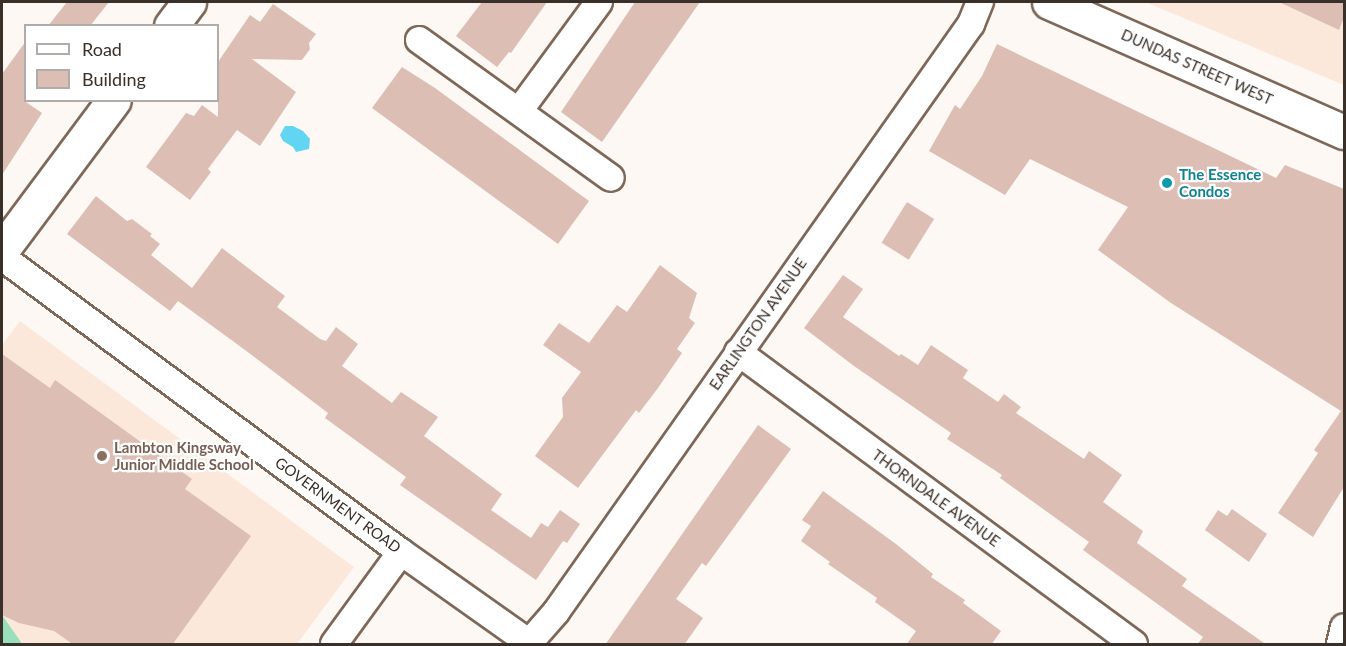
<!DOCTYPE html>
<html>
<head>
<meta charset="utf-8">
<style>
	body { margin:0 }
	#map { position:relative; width:1346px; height:646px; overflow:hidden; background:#fdf8f4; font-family:Lato,sans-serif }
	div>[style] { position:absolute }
	.built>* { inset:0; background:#fce8db }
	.green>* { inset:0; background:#99dfbb }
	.water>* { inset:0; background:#61d5f1 }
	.building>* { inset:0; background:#dcbeb5; transform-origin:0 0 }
	.roads { filter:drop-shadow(2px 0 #7e6859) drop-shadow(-2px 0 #7e6859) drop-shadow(0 2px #7e6859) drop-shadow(0 -2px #7e6859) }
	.street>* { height:26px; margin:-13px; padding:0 13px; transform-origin:13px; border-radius:13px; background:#fff }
	.secondary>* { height:33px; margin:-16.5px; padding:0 16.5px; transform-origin:16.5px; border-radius:16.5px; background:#fff }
	.dots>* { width:16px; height:16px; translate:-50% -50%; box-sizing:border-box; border:3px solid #fff; border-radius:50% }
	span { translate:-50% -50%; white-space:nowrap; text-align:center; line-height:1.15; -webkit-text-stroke:4.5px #fff; paint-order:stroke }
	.street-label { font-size:15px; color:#393029 }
	.culture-label { font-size:15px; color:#0d838f; font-weight:700 }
	.left { translate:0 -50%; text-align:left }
	.education-label { font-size:15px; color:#785e54; font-weight:700 }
	.frame { position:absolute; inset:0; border:3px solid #393029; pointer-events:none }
	.legend { position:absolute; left:24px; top:24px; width:195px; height:78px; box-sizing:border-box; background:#fff; border:2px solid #b0aca9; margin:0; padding:8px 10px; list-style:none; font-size:18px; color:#393029 }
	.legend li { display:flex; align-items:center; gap:12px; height:30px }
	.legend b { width:30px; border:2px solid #b0aca9 }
</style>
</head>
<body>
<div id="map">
	<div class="built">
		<i style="clip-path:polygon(1145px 2px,1344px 2px,1344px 85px)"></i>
		<i style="clip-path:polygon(20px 321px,354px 567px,297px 644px,2px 644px,2px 345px)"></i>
	</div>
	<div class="green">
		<i style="clip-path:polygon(2px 615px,21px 642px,20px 644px,2px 644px)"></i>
	</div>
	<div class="water">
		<i style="clip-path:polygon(285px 126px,293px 126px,303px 131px,310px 139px,309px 149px,296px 152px,293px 147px,283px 141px,280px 135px)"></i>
	</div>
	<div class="building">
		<i style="clip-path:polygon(67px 2px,109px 2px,90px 26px,48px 26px)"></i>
		<i style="clip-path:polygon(482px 2px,547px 2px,511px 53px,509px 52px,497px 67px,456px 36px)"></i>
		<i style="clip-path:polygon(635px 2px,700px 2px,602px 142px,561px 112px)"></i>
		<i style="clip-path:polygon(1279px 2px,1344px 2px,1344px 17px,1339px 30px)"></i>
		<i style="clip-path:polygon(273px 4px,316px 34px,309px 43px,310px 49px,302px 60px,252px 59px,296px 92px,260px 146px,237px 130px,208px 169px,211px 172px,190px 200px,146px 167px,186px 113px,194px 116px,202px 105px,218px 117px,218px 62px,250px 15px,260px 22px)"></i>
		<i style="clip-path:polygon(26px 41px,26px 102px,42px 113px,2px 175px,2px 74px)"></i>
		<i style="clip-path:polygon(997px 44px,1276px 178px,1285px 165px,1344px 189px,1344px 487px,1313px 537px,1278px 513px,1318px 453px,1314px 450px,1341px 411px,1171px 303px,1098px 250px,1128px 207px,1030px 159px,1005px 195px,929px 151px,955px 105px,960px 109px,982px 76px)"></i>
		<i style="clip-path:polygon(402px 67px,435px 88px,589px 201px,558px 244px,372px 108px)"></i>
		<i style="clip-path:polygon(96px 196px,127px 221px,132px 219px,152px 234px,150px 236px,160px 244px,151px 255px,192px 288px,222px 248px,285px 296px,277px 307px,320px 339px,326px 341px,336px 327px,358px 344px,342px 366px,392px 403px,401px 392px,438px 417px,424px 436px,502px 494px,491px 510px,531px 538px,541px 523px,548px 527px,560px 510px,580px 524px,567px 543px,563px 541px,536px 580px,400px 485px,406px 477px,325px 418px,328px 413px,245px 350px,178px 301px,170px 311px,67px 234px)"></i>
		<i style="left:907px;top:202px;width:32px;height:48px;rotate:32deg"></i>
		<i style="clip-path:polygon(660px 265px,697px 293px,689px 318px,695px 323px,677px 349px,682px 353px,658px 388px,639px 413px,636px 410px,578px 488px,535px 456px,563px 417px,562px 398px,581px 372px,543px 345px,559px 323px,589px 343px,617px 305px,627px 312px)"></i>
		<i style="clip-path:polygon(843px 275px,863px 289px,843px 317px,899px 356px,901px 354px,918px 365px,931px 345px,968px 370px,963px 378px,998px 402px,1004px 394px,1021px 407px,1016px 413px,1084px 459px,1089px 451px,1122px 475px,1103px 502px,1143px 531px,1137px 543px,1187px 579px,1182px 586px,1267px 645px,1197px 645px,1203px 637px,1083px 550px,1089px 542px,1000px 478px,1002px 475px,947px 439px,951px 433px,854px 366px,804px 328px)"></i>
		<i style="clip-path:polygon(2px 354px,50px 388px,55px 380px,192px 479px,185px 489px,251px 536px,172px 645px,74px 645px,54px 631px,19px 623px,2px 615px)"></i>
		<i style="clip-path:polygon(758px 425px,791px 449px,706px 566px,702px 563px,676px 599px,703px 618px,684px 645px,605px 645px)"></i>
		<i style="clip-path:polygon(823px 491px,896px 544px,933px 574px,931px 577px,965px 600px,963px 603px,1001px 631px,991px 645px,906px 645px,916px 631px,875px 602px,877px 598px,828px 564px,830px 562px,801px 541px,811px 526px,802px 520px)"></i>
		<i style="clip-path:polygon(1232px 509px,1267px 534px,1249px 562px,1205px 530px,1218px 510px,1227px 516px)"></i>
	</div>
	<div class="roads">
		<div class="street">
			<i style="left:419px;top:40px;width:236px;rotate:35.7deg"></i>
			<i style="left:519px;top:111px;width:135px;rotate:-53.7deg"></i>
			<i style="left:2px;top:257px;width:496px;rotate:36.5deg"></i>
			<i style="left:401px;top:552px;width:159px;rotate:35.3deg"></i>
			<i style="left:738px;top:352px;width:492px;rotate:36.4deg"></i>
			<i style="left:529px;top:643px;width:41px;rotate:-48.9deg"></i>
			<i style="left:556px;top:612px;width:720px;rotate:-54.79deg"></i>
			<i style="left:971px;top:24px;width:24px;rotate:-68deg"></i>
			<i style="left:334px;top:644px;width:114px;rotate:-53.9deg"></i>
			<i style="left:1340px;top:644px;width:17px;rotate:-77deg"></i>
		</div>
		<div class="secondary">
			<i style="left:1049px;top:2px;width:322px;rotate:23.8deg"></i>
			<i style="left:171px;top:26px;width:30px;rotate:-53deg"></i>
			<i style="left:2px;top:250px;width:187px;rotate:-53.3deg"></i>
		</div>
	</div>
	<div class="dots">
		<i style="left:1167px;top:183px;background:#0f9aa8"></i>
		<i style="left:102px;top:456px;background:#8d6e63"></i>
	</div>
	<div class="street-label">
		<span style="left:1197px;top:67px;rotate:24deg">DUNDAS STREET WEST</span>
		<span style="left:758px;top:324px;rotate:-55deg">EARLINGTON AVENUE</span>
		<span style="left:936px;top:498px;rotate:36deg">THORNDALE AVENUE</span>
		<span style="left:338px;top:505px;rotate:36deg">GOVERNMENT ROAD</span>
	</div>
	<div class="culture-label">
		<span class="left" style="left:1179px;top:183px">The Essence<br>Condos</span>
	</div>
	<div class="education-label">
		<span class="left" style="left:114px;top:456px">Lambton Kingsway<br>Junior Middle School</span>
	</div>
	<div class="frame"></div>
	<ul class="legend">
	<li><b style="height:8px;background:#fff"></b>Road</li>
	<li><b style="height:16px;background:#dcbeb5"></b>Building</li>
	</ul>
</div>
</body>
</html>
